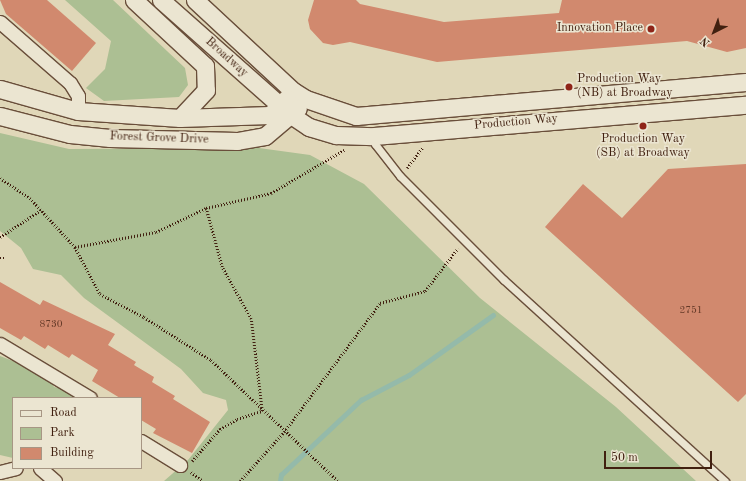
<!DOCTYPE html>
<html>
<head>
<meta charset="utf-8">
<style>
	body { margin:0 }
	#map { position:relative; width:746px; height:481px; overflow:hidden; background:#e0d7b8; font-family:"Old Standard TT",serif }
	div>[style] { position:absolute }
	.green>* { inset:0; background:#acbf93 }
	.stream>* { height:4.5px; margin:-2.25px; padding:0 2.25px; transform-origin:2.25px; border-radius:2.25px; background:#94baaa }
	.building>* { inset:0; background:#d1896e }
	.path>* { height:2.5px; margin-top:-1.25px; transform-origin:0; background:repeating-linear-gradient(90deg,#412010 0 1px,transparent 0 3px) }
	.roads { filter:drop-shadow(1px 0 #694e3a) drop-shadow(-1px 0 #694e3a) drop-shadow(0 1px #694e3a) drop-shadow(0 -1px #694e3a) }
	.service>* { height:7px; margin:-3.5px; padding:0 3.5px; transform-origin:3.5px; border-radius:3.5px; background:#ebe5d1 }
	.minor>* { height:13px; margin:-6.5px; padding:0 6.5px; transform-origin:6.5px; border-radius:6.5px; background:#ebe5d1 }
	.tertiary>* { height:17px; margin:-8.5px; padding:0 8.5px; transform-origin:8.5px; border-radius:8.5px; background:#ebe5d1 }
	.dots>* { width:11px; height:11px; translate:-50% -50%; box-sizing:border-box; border:2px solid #ebe5d1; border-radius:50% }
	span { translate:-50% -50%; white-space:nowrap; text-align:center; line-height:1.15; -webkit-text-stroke:3px #ebe5d1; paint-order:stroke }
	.number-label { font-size:10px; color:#653a28 }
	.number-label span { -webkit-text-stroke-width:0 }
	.poi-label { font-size:12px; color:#412010 }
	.right { translate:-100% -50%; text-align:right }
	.left { translate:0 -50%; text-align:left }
	.street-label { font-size:12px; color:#412010 }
	.legend { position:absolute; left:12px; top:397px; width:130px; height:72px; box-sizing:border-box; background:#ebe5d1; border:1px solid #a79684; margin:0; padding:5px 7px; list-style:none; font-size:12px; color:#412010 }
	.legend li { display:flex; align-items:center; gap:8px; height:20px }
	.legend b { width:20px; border:1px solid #a79684 }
	.north { position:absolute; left:694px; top:12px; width:40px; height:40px; -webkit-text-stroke:3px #ebe5d1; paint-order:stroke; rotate:222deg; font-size:11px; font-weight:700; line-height:16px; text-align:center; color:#412010 }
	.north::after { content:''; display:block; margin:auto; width:14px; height:18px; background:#412010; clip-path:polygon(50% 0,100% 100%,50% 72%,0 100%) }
	.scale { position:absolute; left:604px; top:451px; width:108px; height:18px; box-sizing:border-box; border:2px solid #412010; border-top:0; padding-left:5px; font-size:12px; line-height:14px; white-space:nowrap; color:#412010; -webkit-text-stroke:3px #ebe5d1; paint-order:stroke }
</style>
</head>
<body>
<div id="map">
	<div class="green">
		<i style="clip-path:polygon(65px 0,113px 0,185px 68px,188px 85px,179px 97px,104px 101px,86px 88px,105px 69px,111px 41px)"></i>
		<i style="clip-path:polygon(0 133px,69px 149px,259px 148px,310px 155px,364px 184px,480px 298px,616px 407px,696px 481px,164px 481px,188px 460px,228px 410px,226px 400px,203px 393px,181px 369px,84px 298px,61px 275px,33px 269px,21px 248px,0 231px)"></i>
		<i style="clip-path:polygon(0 356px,47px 374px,54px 387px,72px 391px,78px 398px,13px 398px,13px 458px,0 455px)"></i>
	</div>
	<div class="stream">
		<i style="left:280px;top:481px;width:6px;rotate:-81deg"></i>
		<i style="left:281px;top:475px;width:110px;rotate:-43.2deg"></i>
		<i style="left:361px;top:400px;width:54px;rotate:-27.5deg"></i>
		<i style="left:409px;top:375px;width:103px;rotate:-35.5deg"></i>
	</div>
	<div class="building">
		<i style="clip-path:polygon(0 0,47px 0,96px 43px,72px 71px,6px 14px)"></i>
		<i style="clip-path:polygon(314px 0,356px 0,360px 4px,444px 22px,559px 13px,562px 0,746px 0,746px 48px,727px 52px,687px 41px,437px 62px,350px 42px,333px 45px,323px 43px,310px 29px,308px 20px)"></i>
		<i style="clip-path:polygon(746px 164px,746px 394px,738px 402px,545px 227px,583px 184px,622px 218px,668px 169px)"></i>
		<i style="clip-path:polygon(0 282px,40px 305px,43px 300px,115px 334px,108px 345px,136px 362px,134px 365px,154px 377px,152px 382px,175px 396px,173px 399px,210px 422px,192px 453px,153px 433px,156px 429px,141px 420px,141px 398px,120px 398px,92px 381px,98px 370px,72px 354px,69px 358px,48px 345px,45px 349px,24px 336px,21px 340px,0 328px)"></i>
	</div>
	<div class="path">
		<i style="left:407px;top:168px;width:26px;rotate:-53deg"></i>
		<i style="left:0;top:178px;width:36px;rotate:34deg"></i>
		<i style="left:30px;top:198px;width:67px;rotate:47.4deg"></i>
		<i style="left:75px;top:247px;width:53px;rotate:62deg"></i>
		<i style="left:100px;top:294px;width:50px;rotate:27.6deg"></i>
		<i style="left:144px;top:317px;width:80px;rotate:32.7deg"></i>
		<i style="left:211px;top:360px;width:175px;rotate:43.6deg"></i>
		<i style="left:0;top:237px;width:49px;rotate:-33.4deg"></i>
		<i style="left:75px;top:247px;width:82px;rotate:-10.5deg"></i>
		<i style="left:156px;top:232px;width:55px;rotate:-25.6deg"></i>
		<i style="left:206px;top:208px;width:67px;rotate:-13deg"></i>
		<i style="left:271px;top:193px;width:85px;rotate:-30.5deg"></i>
		<i style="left:0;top:258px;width:4px"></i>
		<i style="left:192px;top:461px;width:43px;rotate:-48.8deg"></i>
		<i style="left:220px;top:429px;width:20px;rotate:-30deg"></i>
		<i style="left:237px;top:419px;width:26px;rotate:-18deg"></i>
		<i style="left:262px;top:411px;width:93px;rotate:-96.8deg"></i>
		<i style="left:251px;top:319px;width:60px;rotate:-119.1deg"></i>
		<i style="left:222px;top:267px;width:61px;rotate:-105.2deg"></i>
		<i style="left:191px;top:472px;width:15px;rotate:37deg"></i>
		<i style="left:240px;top:481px;width:66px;rotate:-48.1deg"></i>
		<i style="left:284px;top:432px;width:161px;rotate:-53.3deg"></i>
		<i style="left:380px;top:303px;width:47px;rotate:-14.9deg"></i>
		<i style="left:425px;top:291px;width:54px;rotate:-52.5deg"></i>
	</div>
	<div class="roads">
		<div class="service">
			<i style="left:374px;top:136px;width:8px;rotate:83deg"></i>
			<i style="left:375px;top:144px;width:41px;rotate:52deg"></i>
			<i style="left:400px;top:176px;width:147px;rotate:45deg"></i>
			<i style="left:504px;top:280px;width:299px;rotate:42.3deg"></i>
		</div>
		<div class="minor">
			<i style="left:0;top:22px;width:93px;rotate:41.1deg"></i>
			<i style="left:70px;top:83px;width:15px;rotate:58deg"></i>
			<i style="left:78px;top:96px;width:15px;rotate:90deg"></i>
			<i style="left:0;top:344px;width:105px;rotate:31deg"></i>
			<i style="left:141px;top:441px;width:46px;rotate:31.6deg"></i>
			<i style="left:40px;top:468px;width:20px;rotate:41deg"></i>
			<i style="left:0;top:472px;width:16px;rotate:-14deg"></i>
		</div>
		<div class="tertiary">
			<i style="left:134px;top:0;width:97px;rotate:42.9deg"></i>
			<i style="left:205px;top:66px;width:24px;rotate:88deg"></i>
			<i style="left:206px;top:90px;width:38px;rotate:133deg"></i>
			<i style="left:161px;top:0;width:174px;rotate:41.5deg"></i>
			<i style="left:291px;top:115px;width:22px;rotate:34deg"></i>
			<i style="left:309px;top:127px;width:28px;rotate:17deg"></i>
			<i style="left:336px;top:135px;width:38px;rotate:2deg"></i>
			<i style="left:374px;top:136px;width:373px;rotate:-4.8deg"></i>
			<i style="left:195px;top:0;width:134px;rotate:42.9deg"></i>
			<i style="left:293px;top:91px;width:15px;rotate:32deg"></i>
			<i style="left:306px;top:99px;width:53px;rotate:18.8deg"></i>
			<i style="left:356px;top:116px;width:391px;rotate:-5deg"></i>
			<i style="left:0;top:89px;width:81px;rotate:15.8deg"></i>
			<i style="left:78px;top:111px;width:102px;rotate:3.9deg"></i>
			<i style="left:180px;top:118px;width:90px;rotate:-1.9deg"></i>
			<i style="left:270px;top:115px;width:24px;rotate:-45deg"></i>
			<i style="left:0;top:116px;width:72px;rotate:14.4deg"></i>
			<i style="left:70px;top:134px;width:40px;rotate:5.7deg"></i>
			<i style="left:110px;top:138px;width:127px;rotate:1.4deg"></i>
			<i style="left:237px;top:141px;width:28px;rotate:-10deg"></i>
			<i style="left:265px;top:136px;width:43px;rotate:-40.3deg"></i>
		</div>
	</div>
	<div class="dots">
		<i style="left:651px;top:29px;background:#8f2418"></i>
		<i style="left:569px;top:87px;background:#8f2418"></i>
		<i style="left:643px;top:126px;background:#8f2418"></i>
	</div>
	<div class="number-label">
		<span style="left:691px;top:311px">2751</span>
		<span style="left:51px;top:325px">8730</span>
	</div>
	<div class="poi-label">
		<span class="right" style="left:643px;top:29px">Innovation Place</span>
		<span class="left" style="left:577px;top:87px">Production Way<br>(NB) at Broadway</span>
		<span style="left:643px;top:147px">Production Way<br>(SB) at Broadway</span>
	</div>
	<div class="street-label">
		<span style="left:226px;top:58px;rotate:42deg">Broadway</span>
		<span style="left:516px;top:123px;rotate:-5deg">Production Way</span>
		<span style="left:159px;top:139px;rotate:2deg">Forest Grove Drive</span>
	</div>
	<ul class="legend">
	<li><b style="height:5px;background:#ebe5d1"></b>Road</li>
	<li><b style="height:11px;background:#acbf93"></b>Park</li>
	<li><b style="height:11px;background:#d1896e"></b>Building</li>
	</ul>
	<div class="north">N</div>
	<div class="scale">50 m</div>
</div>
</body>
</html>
